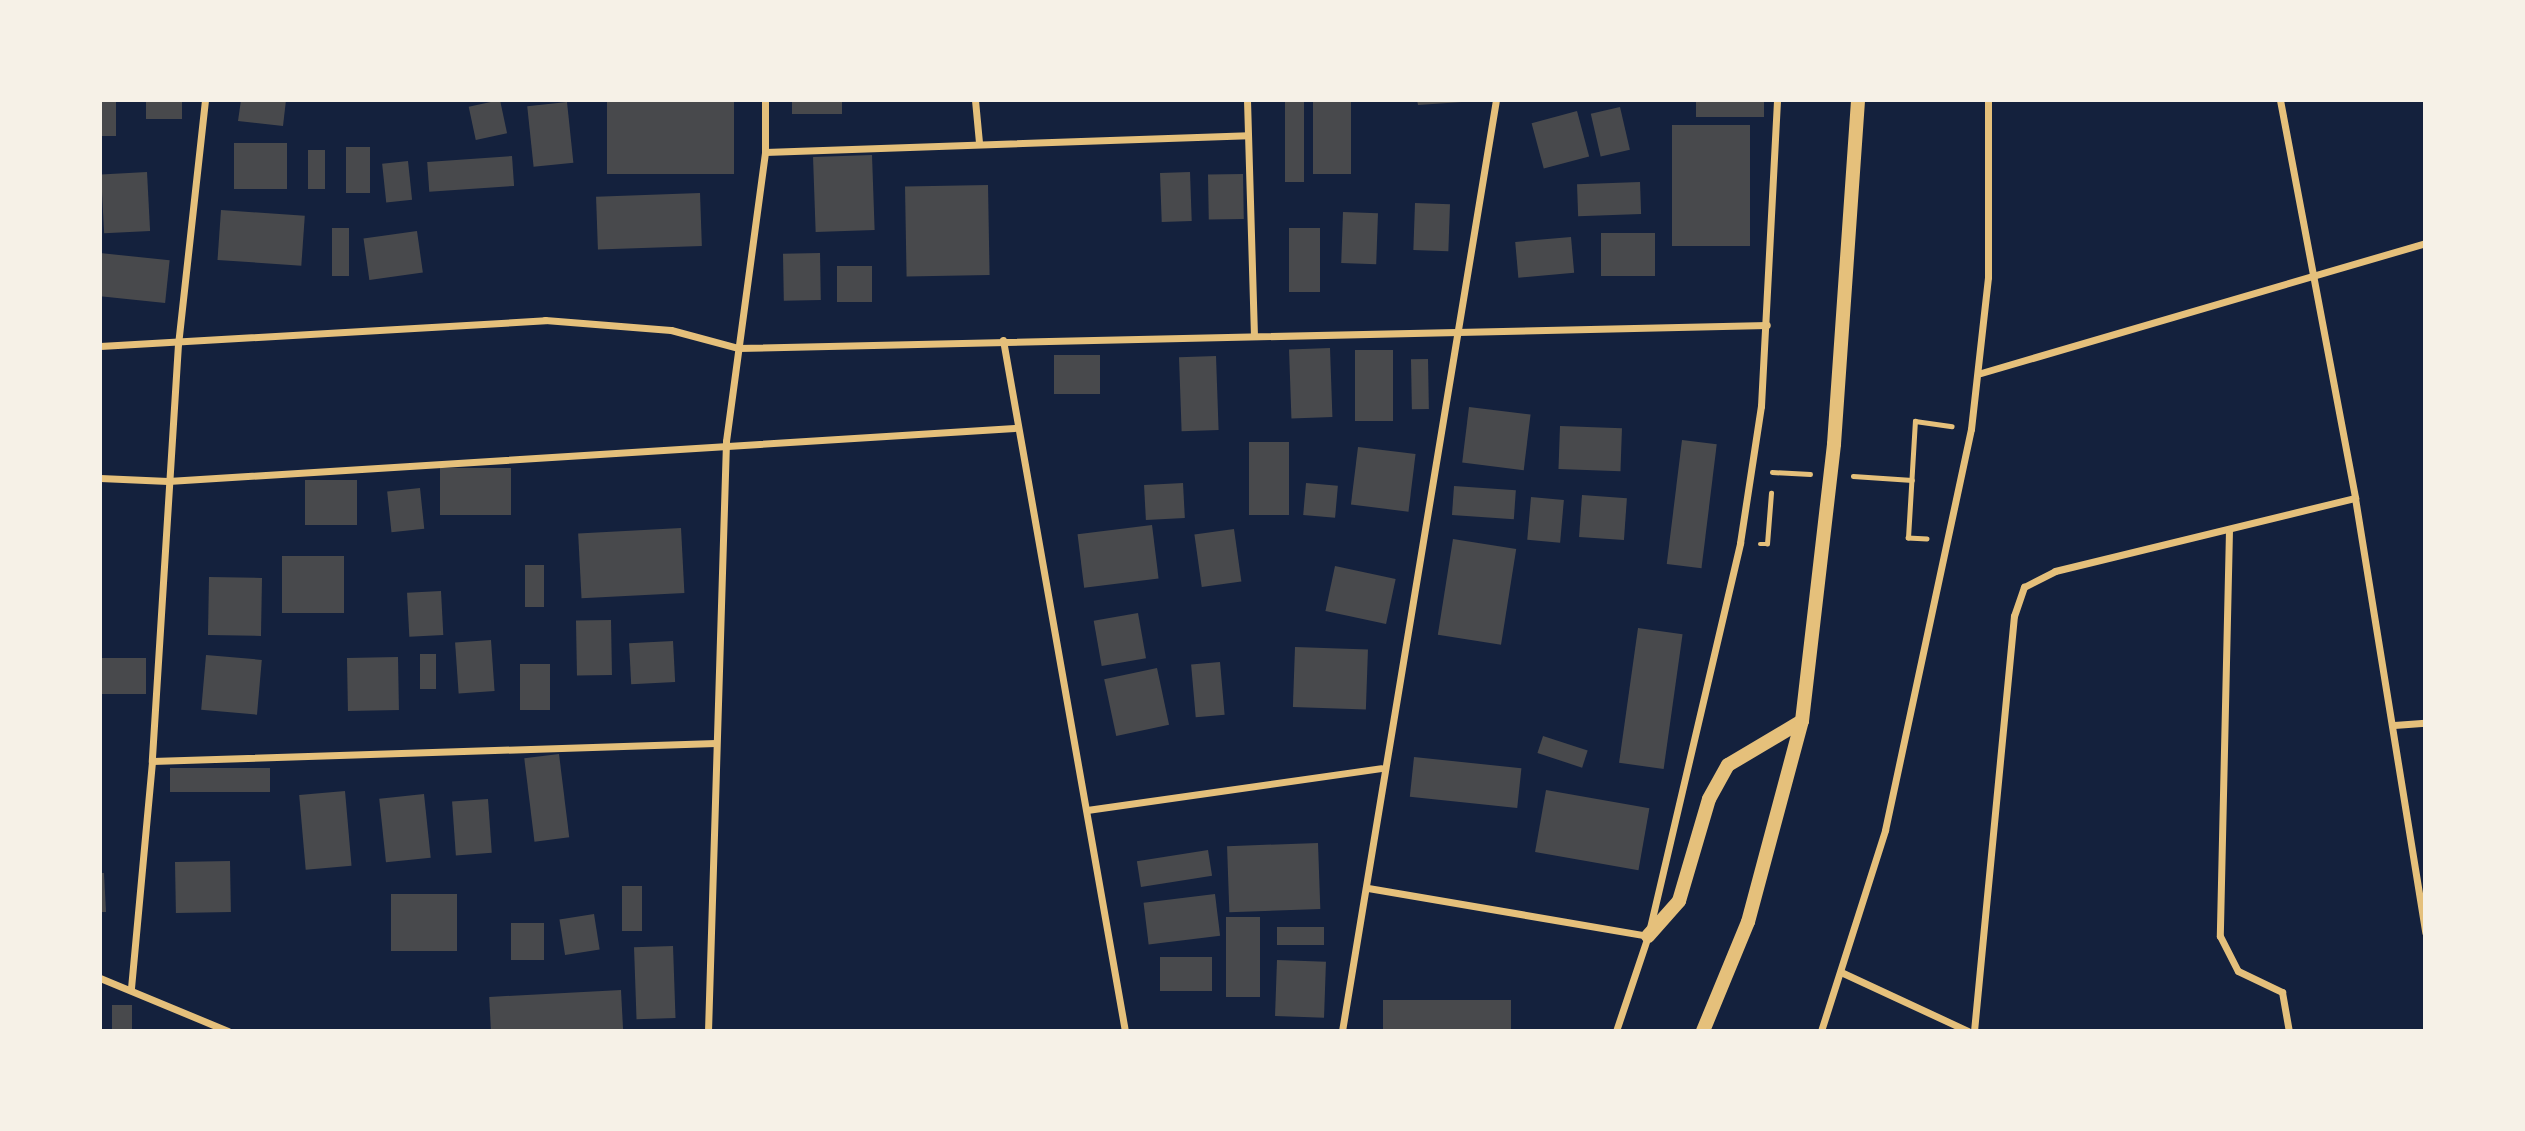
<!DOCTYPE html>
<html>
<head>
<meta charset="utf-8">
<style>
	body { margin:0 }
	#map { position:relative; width:2525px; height:1131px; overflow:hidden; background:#14213d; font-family:"Golos Text",sans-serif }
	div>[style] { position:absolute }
	.building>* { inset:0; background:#48494c; transform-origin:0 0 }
	.path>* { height:4.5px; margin:-2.25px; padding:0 2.25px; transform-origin:2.25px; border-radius:2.25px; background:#e5c07b }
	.minor>* { height:7px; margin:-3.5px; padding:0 3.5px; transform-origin:3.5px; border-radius:3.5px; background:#e5c07b }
	.secondary>* { height:14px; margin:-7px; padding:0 7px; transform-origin:7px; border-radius:7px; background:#e5c07b }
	span { translate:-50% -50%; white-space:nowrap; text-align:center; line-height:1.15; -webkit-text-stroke:5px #f6f1e7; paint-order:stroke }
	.frame { position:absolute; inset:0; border:102px solid #f6f1e7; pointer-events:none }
</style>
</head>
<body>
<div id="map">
	<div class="building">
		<i style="left:100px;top:100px;width:16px;height:36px"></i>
		<i style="left:146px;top:100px;width:36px;height:19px"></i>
		<i style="clip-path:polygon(241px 100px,286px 100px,283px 126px,238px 121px)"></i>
		<i style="left:500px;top:100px;width:34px;height:32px;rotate:78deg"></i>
		<i style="left:607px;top:100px;width:127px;height:74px"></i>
		<i style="left:792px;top:100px;width:50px;height:14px"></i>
		<i style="left:1285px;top:100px;width:19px;height:82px"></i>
		<i style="left:1313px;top:100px;width:38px;height:74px"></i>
		<i style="clip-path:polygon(1417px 100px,1462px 100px,1462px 102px,1418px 105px)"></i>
		<i style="left:1696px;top:100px;width:68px;height:17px"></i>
		<i style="left:567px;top:102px;width:61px;height:40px;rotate:84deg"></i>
		<i style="left:1620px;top:107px;width:44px;height:30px;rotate:77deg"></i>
		<i style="left:1577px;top:111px;width:47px;height:47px;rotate:75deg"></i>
		<i style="left:1672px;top:125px;width:78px;height:121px"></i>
		<i style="left:234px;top:143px;width:53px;height:46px"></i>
		<i style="left:346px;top:147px;width:24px;height:46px"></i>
		<i style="left:308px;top:150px;width:17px;height:39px"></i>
		<i style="left:872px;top:155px;width:75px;height:59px;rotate:88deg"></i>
		<i style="left:512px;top:156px;width:30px;height:85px;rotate:86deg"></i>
		<i style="left:408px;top:161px;width:39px;height:26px;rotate:84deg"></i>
		<i style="left:147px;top:172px;width:59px;height:46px;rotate:87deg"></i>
		<i style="left:1190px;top:172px;width:49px;height:30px;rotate:88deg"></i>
		<i style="left:1243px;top:174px;width:45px;height:35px;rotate:89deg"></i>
		<i style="left:1640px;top:182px;width:32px;height:63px;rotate:88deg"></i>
		<i style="left:988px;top:185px;width:90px;height:83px;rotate:89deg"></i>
		<i style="left:700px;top:193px;width:53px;height:104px;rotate:88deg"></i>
		<i style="left:1415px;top:203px;width:35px;height:47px;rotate:2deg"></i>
		<i style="left:221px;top:210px;width:84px;height:50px;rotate:4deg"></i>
		<i style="left:1343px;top:212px;width:35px;height:51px;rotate:2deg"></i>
		<i style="left:332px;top:228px;width:17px;height:48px"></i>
		<i style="left:1289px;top:228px;width:31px;height:64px"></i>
		<i style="left:417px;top:231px;width:42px;height:54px;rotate:82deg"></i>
		<i style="left:1601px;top:233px;width:54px;height:43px"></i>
		<i style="left:1571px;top:237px;width:36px;height:56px;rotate:85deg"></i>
		<i style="left:100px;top:253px;width:70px;height:43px;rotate:6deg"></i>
		<i style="left:820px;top:253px;width:47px;height:37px;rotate:89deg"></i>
		<i style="left:837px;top:266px;width:35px;height:36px"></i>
		<i style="left:1330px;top:348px;width:69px;height:41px;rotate:88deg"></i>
		<i style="left:1355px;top:350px;width:38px;height:71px"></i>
		<i style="left:1054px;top:355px;width:46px;height:39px"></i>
		<i style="left:1216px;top:356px;width:74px;height:37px;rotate:88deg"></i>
		<i style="left:1428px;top:359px;width:50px;height:17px;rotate:89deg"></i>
		<i style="left:1469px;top:407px;width:62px;height:56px;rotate:7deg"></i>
		<i style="left:1560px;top:426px;width:62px;height:43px;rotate:2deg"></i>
		<i style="left:1682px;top:440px;width:35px;height:125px;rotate:7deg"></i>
		<i style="left:1249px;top:442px;width:40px;height:73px"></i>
		<i style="left:1358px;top:447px;width:58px;height:58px;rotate:7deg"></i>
		<i style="left:440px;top:468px;width:71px;height:47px"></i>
		<i style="left:305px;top:480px;width:52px;height:45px"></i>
		<i style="left:1183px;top:483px;width:35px;height:39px;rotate:87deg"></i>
		<i style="left:1306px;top:483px;width:32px;height:32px;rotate:5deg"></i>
		<i style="left:1454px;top:486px;width:62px;height:29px;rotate:4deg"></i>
		<i style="left:420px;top:488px;width:41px;height:33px;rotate:84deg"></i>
		<i style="left:1582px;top:495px;width:45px;height:42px;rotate:4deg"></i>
		<i style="left:1531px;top:497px;width:33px;height:43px;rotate:5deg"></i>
		<i style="left:1152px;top:525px;width:54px;height:75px;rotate:83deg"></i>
		<i style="left:681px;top:528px;width:65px;height:103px;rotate:87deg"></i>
		<i style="left:1234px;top:529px;width:53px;height:40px;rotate:82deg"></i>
		<i style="left:1453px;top:539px;width:64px;height:97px;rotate:9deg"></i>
		<i style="left:282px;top:556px;width:62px;height:57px"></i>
		<i style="left:525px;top:565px;width:19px;height:42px"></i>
		<i style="left:1335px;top:566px;width:62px;height:46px;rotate:12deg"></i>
		<i style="left:209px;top:577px;width:53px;height:58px;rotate:1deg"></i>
		<i style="left:441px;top:591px;width:44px;height:34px;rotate:87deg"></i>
		<i style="left:1138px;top:613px;width:46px;height:45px;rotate:80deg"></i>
		<i style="left:611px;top:620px;width:55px;height:35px;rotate:89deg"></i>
		<i style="left:1638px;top:628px;width:45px;height:136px;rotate:8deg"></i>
		<i style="left:491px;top:640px;width:51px;height:36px;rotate:86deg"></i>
		<i style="left:673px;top:641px;width:41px;height:44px;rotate:87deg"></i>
		<i style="left:1295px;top:647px;width:73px;height:60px;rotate:2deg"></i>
		<i style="left:420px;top:654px;width:16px;height:35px"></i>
		<i style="left:206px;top:655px;width:56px;height:55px;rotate:5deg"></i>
		<i style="left:398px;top:657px;width:53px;height:51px;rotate:89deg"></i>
		<i style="left:100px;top:658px;width:46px;height:36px"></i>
		<i style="left:1220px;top:662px;width:53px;height:29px;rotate:85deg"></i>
		<i style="left:520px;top:664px;width:30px;height:46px"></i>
		<i style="left:1157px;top:668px;width:58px;height:54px;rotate:78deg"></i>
		<i style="left:1543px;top:736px;width:47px;height:18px;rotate:18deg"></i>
		<i style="left:559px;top:754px;width:84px;height:35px;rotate:83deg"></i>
		<i style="left:1414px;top:757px;width:108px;height:40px;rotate:6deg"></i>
		<i style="left:170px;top:768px;width:100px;height:24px"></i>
		<i style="left:1546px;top:790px;width:105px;height:63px;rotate:10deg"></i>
		<i style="left:345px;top:791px;width:75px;height:46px;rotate:85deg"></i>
		<i style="left:424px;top:794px;width:64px;height:45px;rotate:84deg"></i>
		<i style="left:488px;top:799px;width:54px;height:36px;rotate:86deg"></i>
		<i style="left:1318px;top:843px;width:66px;height:91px;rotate:88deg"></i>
		<i style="left:1208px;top:850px;width:26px;height:72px;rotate:81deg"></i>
		<i style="left:230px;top:861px;width:51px;height:55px;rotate:89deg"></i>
		<i style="clip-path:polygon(100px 873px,104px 873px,106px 912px,100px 912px)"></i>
		<i style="left:622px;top:886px;width:20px;height:45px"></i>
		<i style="left:391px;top:894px;width:66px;height:57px"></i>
		<i style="left:1215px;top:894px;width:42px;height:72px;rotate:83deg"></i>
		<i style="left:594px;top:914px;width:36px;height:35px;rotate:81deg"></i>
		<i style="left:1226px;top:917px;width:34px;height:80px"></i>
		<i style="left:511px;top:923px;width:33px;height:37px"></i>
		<i style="left:1277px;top:927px;width:47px;height:18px"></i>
		<i style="left:673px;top:946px;width:72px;height:39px;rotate:88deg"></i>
		<i style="left:1160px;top:957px;width:52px;height:34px"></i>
		<i style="left:1277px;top:960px;width:49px;height:56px;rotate:2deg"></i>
		<i style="left:621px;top:990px;width:41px;height:132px;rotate:87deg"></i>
		<i style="left:1383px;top:1000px;width:128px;height:31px"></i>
		<i style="left:112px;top:1005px;width:20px;height:26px"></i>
	</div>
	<div class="path">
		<i style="left:1772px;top:472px;width:38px;rotate:3deg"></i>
		<i style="left:1853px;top:476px;width:59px;rotate:3.9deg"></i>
		<i style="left:1927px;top:539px;width:19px;rotate:-177deg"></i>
		<i style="left:1908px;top:538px;width:117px;rotate:-86.6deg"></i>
		<i style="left:1915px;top:421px;width:37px;rotate:8deg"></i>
		<i style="left:1760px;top:544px;width:7px"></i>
		<i style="left:1767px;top:544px;width:51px;rotate:-85.5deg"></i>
	</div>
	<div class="minor">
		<i style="left:205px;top:100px;width:245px;rotate:96.3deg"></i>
		<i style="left:178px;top:344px;width:418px;rotate:93.6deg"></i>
		<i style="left:152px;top:761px;width:564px;rotate:-1.83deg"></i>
		<i style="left:975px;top:100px;width:42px;rotate:84.6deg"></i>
		<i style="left:1247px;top:100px;width:236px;rotate:88.3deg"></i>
		<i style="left:2280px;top:100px;width:405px;rotate:79.3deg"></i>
		<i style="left:2355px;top:498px;width:440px;rotate:80.8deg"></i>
		<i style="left:765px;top:152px;width:483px;rotate:-2deg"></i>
		<i style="left:1003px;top:340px;width:702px;rotate:79.99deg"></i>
		<i style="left:100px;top:346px;width:446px;rotate:-3.3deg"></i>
		<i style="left:545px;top:320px;width:126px;rotate:4.5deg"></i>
		<i style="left:671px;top:330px;width:69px;rotate:15deg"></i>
		<i style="left:738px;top:348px;width:1029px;rotate:-1.28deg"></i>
		<i style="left:1981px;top:373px;width:463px;rotate:-16.3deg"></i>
		<i style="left:100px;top:478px;width:68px;rotate:2.5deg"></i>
		<i style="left:168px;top:481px;width:848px;rotate:-3.58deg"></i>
		<i style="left:2229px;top:530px;width:406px;rotate:91.3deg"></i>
		<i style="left:2220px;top:936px;width:39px;rotate:63deg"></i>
		<i style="left:2238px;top:971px;width:49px;rotate:25.5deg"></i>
		<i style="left:2282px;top:992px;width:40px;rotate:80deg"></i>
		<i style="left:2394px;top:725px;width:31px;rotate:-4deg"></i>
		<i style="left:1087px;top:810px;width:297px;rotate:-8.1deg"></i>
		<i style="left:1368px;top:888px;width:284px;rotate:9.7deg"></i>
		<i style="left:1843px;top:973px;width:138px;rotate:24.9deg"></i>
		<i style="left:100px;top:978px;width:139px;rotate:22.5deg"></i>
		<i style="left:131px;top:988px;width:228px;rotate:-84.7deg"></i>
		<i style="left:708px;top:1031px;width:590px;rotate:-88.25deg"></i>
		<i style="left:726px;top:441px;width:292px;rotate:-82.3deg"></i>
		<i style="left:765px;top:152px;width:52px;rotate:-90deg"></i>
		<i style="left:1342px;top:1031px;width:944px;rotate:-80.61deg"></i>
		<i style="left:1616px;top:1031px;width:100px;rotate:-71.4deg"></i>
		<i style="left:1648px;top:936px;width:404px;rotate:-76.8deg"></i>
		<i style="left:1740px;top:543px;width:139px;rotate:-81.3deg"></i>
		<i style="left:1761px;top:406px;width:306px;rotate:-87deg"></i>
		<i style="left:1821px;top:1031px;width:211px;rotate:-72.3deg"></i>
		<i style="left:1885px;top:830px;width:410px;rotate:-77.9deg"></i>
		<i style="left:1971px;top:429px;width:153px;rotate:-83.6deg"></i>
		<i style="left:1988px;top:277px;width:177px;rotate:-90deg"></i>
		<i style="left:1974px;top:1031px;width:417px;rotate:-84.5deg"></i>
		<i style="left:2014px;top:616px;width:31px;rotate:-71deg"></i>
		<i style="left:2024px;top:587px;width:35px;rotate:-27deg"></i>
		<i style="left:2055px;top:571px;width:309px;rotate:-13.7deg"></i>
	</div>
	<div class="secondary">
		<i style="left:1648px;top:936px;width:47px;rotate:-48.5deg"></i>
		<i style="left:1679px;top:901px;width:106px;rotate:-73.6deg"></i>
		<i style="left:1709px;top:799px;width:39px;rotate:-61deg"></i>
		<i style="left:1728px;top:765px;width:86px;rotate:-30.7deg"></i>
		<i style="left:1703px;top:1031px;width:118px;rotate:-67.6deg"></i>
		<i style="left:1748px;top:922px;width:208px;rotate:-75deg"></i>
		<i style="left:1802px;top:721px;width:279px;rotate:-83.4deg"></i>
		<i style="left:1834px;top:444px;width:345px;rotate:-86deg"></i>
	</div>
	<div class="frame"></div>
</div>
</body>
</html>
